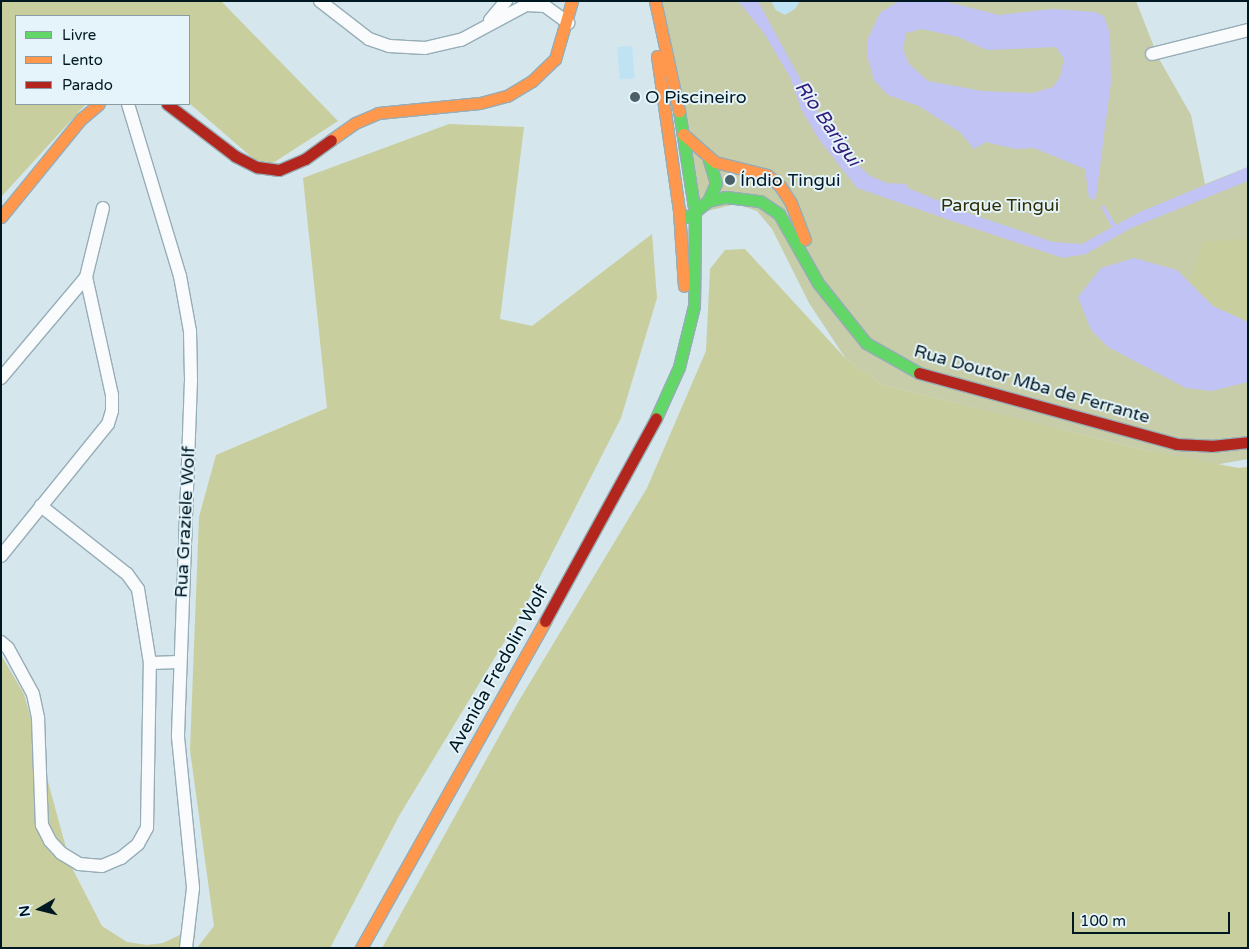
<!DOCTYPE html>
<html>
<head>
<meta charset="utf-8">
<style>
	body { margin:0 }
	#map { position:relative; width:1249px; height:949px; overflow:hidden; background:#d5e6ed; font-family:"Varela Round",sans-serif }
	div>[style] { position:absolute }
	.built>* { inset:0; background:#bfe3f3; transform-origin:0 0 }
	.green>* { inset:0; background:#c7cda9 }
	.forest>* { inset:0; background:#c8ce9d }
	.water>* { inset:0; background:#c1c3f4 }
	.roads { filter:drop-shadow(1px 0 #96adb7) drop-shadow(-1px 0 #96adb7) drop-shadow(0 1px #96adb7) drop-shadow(0 -1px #96adb7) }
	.street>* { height:12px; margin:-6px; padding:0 6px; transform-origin:6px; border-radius:6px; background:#f9fbfc }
	.fast>* { height:11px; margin:-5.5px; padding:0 5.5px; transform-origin:5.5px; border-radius:5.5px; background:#63d668 }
	.slow>* { height:11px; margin:-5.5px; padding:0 5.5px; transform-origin:5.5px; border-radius:5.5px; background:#ff974d }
	.jam>* { height:11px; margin:-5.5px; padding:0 5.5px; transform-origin:5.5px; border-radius:5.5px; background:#b3261e }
	.dots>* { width:14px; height:14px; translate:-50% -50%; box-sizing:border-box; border:2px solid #e5f4fb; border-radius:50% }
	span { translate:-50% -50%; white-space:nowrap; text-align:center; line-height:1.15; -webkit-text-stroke:4px #e5f4fb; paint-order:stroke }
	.poi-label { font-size:18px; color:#001822 }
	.left { translate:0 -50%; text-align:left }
	.park-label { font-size:18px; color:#302e04 }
	.street-label { font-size:18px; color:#001822 }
	.water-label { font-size:19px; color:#321878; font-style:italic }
	.frame { position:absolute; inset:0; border:2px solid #001822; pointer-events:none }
	.legend { position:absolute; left:15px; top:15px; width:175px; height:90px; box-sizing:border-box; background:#e5f4fb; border:1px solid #899ca4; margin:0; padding:6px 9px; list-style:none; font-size:15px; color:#001822 }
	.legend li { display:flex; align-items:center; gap:10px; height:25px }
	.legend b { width:25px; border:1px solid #899ca4 }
	.north { position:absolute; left:15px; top:884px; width:50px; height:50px; -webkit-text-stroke:4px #e5f4fb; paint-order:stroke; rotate:262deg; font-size:14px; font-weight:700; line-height:20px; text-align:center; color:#001822 }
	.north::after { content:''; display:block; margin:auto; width:18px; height:22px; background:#001822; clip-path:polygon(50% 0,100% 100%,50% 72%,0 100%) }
	.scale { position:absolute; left:1072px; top:912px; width:158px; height:22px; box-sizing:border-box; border:2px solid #001822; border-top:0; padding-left:6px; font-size:15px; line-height:18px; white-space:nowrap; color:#001822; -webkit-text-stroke:4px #e5f4fb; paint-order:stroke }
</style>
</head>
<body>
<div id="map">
	<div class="built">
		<i style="clip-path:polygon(771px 1px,800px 1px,795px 9px,785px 15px,776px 10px)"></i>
		<i style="left:632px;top:46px;width:32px;height:15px;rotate:85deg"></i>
	</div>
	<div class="green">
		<i style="clip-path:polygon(658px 1px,771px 1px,776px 10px,785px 15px,795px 9px,800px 1px,1136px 1px,1158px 57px,1191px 115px,1205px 184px,1248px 167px,1248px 459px,1209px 466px,1023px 420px,883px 385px,846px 359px,809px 303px,772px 229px,757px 211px,736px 204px,695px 214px)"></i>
	</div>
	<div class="forest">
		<i style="clip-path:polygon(1px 1px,221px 1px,338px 121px,273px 163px,255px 160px,189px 103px,189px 16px,16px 16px,16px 104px,86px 104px,1px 197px)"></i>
		<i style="clip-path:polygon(449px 124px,524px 127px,500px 319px,532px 326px,652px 234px,657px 298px,621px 418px,520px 616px,399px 816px,330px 948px,197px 948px,214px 926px,190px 750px,199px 517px,216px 455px,327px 408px,303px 178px)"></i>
		<i style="clip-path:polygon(1248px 239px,1248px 322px,1213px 306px,1190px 282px,1204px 242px)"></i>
		<i style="clip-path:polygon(745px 249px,846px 359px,883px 385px,1148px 451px,1239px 468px,1248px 467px,1248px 948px,382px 948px,517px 704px,647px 488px,706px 351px,710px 269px,725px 250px)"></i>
		<i style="clip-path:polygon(1px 655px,24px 694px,71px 866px,102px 926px,127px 942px,147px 945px,163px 943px,186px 932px,196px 918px,195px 938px,190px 948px,1px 948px)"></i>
	</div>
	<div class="water">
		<i style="clip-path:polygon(738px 1px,758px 1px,823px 121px,852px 159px,870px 176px,887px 183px,906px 184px,908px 188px,971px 214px,1053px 242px,1082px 244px,1112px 227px,1101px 207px,1104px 205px,1116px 225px,1140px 212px,1248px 167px,1248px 181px,1131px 228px,1086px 254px,1063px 258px,961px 224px,857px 188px,818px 138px,801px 109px,790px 77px,764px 33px)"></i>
		<i style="clip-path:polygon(evenodd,899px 1px,943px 1px,999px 15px,1052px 9px,1095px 12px,1104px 16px,1110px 34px,1111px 82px,1096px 197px,1093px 200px,1089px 198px,1085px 169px,1034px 148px,1015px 149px,986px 142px,974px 149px,961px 133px,919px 106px,888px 95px,874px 80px,868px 59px,867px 41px,880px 13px,899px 1px,922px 29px,958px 37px,987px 50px,1056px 47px,1064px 59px,1060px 77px,1053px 87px,1033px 93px,982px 91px,928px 81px,909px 64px,903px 49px,906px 33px,922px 29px)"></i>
		<i style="clip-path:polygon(1134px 258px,1177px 270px,1213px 306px,1248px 322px,1248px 382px,1212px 391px,1186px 388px,1108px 347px,1091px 330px,1078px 297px,1101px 268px)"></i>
	</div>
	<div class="roads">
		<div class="street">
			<i style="left:320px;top:1px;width:62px;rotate:37.8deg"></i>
			<i style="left:369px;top:39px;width:21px;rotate:19deg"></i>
			<i style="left:389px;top:46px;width:36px;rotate:3deg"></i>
			<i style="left:425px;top:48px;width:37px;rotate:-13deg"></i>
			<i style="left:461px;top:40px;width:74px;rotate:-28.3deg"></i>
			<i style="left:526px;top:5px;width:19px;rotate:3deg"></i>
			<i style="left:545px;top:6px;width:29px;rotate:36deg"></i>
			<i style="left:490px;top:20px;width:25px;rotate:-50deg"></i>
			<i style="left:1152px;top:54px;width:99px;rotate:-14deg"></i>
			<i style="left:128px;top:104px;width:180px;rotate:73.2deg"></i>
			<i style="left:180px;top:276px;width:56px;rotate:79.7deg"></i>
			<i style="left:190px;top:331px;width:49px;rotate:88.8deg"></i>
			<i style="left:191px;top:380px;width:357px;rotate:92.1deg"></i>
			<i style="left:178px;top:737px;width:152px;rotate:84.3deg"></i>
			<i style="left:193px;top:888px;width:60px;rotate:96.7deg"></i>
			<i style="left:1px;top:378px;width:132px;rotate:-49.9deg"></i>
			<i style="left:86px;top:277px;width:71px;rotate:-76.2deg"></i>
			<i style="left:1px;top:556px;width:170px;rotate:-51deg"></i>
			<i style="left:108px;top:424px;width:14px;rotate:-73deg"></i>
			<i style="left:112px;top:411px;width:16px;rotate:-90deg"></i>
			<i style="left:112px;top:395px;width:121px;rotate:-102.4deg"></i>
			<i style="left:1px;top:642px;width:9px;rotate:41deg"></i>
			<i style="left:8px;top:648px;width:52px;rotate:61.5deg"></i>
			<i style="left:33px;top:694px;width:25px;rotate:78deg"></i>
			<i style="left:38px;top:718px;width:107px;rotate:87.9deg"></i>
			<i style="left:42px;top:825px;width:18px;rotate:63deg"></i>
			<i style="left:50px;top:841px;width:16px;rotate:47deg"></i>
			<i style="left:61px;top:853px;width:21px;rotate:31deg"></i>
			<i style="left:79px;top:864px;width:23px;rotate:5deg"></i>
			<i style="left:102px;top:866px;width:21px;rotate:-23deg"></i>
			<i style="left:121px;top:858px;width:22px;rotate:-39deg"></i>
			<i style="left:138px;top:844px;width:18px;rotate:-61deg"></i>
			<i style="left:147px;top:828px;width:165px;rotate:-89deg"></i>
			<i style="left:150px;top:663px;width:75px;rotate:-99.2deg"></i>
			<i style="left:138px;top:589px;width:19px;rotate:-126deg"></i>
			<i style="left:127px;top:574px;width:110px;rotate:-141.7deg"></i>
			<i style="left:150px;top:663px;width:30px;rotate:-2deg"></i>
		</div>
		<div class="fast">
			<i style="left:708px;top:157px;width:27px;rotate:73deg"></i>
			<i style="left:716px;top:183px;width:20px;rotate:114deg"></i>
			<i style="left:679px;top:211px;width:8px;rotate:50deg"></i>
			<i style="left:684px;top:217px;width:6px;rotate:-9deg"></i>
			<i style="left:690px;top:216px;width:23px;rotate:-40deg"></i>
			<i style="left:708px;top:201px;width:18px;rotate:-13deg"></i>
			<i style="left:726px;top:197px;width:34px;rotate:7deg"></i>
			<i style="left:760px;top:201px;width:23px;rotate:34deg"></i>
			<i style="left:779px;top:214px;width:79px;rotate:60.5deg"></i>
			<i style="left:818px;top:283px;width:77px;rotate:51.3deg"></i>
			<i style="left:866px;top:343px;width:61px;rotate:29.5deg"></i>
			<i style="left:656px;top:418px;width:56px;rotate:-65.7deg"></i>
			<i style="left:679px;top:367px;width:63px;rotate:-76.2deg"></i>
			<i style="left:694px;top:306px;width:92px;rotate:-89.4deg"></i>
			<i style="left:695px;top:214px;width:104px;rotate:-98.8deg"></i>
		</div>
		<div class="slow">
			<i style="left:655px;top:1px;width:113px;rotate:77.7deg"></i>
			<i style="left:657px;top:56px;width:157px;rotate:81.9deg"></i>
			<i style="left:679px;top:211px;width:75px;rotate:86.2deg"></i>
			<i style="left:683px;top:134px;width:43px;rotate:41.2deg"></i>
			<i style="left:715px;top:162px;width:54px;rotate:14deg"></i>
			<i style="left:767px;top:175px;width:17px;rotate:40deg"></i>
			<i style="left:780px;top:186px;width:20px;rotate:57deg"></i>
			<i style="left:791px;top:203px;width:39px;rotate:69deg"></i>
			<i style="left:331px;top:140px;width:29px;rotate:-35deg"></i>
			<i style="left:355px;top:123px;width:25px;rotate:-23deg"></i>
			<i style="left:378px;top:113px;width:102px;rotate:-5.6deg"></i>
			<i style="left:480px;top:103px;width:28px;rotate:-15deg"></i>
			<i style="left:507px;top:96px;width:29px;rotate:-31deg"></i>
			<i style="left:532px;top:81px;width:32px;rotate:-44deg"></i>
			<i style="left:555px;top:59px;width:60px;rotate:-73.7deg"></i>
			<i style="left:1px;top:217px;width:127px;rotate:-50.8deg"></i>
			<i style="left:81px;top:119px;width:23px;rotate:-40deg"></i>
			<i style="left:361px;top:948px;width:375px;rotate:-60.6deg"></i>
		</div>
		<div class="jam">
			<i style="left:167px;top:104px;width:86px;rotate:37.4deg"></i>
			<i style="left:235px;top:156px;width:25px;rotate:27deg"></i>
			<i style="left:257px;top:167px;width:22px;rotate:8deg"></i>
			<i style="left:279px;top:170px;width:28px;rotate:-23deg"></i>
			<i style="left:305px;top:159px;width:32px;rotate:-36deg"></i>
			<i style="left:919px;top:373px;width:267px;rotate:15.4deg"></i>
			<i style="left:1176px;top:444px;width:35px;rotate:3deg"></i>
			<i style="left:1211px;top:446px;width:37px;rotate:-6deg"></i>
			<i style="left:545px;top:621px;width:231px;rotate:-61.3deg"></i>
		</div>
	</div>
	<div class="dots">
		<i style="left:635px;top:97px;background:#4b6069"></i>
		<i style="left:730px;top:180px;background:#4b6069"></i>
	</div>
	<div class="poi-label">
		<span class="left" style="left:645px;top:97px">O Piscineiro</span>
		<span class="left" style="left:740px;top:180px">Índio Tingui</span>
	</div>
	<div class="park-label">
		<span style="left:1000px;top:205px">Parque Tingui</span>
	</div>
	<div class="street-label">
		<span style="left:1032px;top:384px;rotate:16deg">Rua Doutor Mba de Ferrante</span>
		<span style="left:185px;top:522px;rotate:-87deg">Rua Graziele Wolf</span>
		<span style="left:498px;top:669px;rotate:-61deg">Avenida Fredolin Wolf</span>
	</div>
	<div class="water-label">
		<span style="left:827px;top:124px;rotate:55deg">Rio Barigui</span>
	</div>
	<div class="frame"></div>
	<ul class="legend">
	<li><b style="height:6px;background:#63d668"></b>Livre</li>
	<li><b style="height:6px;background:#ff974d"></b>Lento</li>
	<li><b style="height:6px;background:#b3261e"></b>Parado</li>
	</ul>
	<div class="north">N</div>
	<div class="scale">100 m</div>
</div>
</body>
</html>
